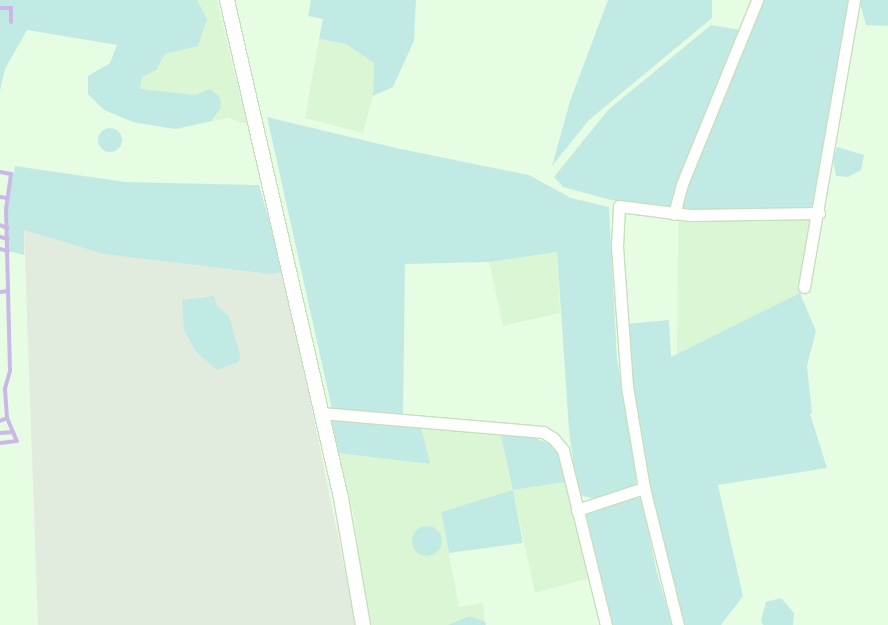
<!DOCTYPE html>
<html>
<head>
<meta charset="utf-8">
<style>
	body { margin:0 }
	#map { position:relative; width:888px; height:625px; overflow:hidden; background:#e7fde3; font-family:"Exo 2",sans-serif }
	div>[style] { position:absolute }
	.residential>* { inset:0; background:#dbf6d5 }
	.industrial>* { inset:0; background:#e2ecde }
	.green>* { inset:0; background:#c2eae4 }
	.round { border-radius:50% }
	.stream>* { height:4px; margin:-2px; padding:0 2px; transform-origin:2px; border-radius:2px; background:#cab8e6 }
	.roads { filter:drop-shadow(1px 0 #c6dfbc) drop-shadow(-1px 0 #c6dfbc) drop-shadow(0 1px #c6dfbc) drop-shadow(0 -1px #c6dfbc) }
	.minor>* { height:11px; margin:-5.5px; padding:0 5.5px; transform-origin:5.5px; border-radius:5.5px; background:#fff }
	.tertiary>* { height:14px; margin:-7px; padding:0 7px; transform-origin:7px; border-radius:7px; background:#fff }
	span { translate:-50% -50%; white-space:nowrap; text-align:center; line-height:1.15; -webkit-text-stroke:4px #edffea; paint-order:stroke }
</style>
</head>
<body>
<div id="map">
	<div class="residential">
		<i style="clip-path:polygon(135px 0,217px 0,247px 124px,228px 118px,177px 129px,133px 122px)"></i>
		<i style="clip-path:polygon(319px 39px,346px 44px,375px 63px,373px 96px,363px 133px,305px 118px)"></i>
		<i style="clip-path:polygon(678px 218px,812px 220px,800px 293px,677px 354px)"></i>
		<i style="clip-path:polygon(557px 252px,560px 313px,503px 326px,489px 262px)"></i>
		<i style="clip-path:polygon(421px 427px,501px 436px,513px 490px,566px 482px,589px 578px,535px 593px,513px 491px,441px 512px,459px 607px,483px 603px,485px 625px,369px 625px,353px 511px,337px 453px,429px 464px)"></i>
	</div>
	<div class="industrial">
		<i style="clip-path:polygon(24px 230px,55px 238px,284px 272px,356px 625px,38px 625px)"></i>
	</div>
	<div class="green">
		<i style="clip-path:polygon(0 0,197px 0,207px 19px,198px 46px,165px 54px,156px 70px,142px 77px,140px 89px,195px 95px,210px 89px,220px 97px,221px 108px,211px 121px,175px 129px,133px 122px,104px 110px,88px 94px,88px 76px,110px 63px,117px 45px,27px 30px,5px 69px,0 91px)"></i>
		<i style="clip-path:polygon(311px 0,416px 0,414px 41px,393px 87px,373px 96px,374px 63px,346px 44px,319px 39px,323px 19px,308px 16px)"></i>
		<i style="clip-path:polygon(608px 0,712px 0,712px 18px,589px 120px,552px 166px,570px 101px)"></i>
		<i style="clip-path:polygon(762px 0,848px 0,818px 186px,812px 206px,801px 211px,679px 212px,693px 168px)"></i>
		<i style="clip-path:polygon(859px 0,888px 0,888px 26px,866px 25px)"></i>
		<i style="clip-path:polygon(711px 25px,741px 30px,672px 210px,611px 200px,563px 187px,554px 177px,608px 110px)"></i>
		<i style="clip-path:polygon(267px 117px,396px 148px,529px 175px,571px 198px,609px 207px,617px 359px,638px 477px,634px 488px,595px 499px,583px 496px,577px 490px,569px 430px,557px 252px,489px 262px,405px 264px,403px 416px,332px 409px)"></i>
		<i class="round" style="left:98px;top:128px;width:24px;height:24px"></i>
		<i style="clip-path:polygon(837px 147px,864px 155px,861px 170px,848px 177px,836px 176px,833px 159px)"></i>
		<i style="clip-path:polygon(15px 166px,125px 182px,259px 185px,284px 272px,270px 274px,104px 254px,24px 230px,24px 255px,8px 251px,6px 208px)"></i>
		<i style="clip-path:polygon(800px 293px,816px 331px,807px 366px,812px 413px,810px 414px,827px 468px,718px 485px,743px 596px,721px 625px,682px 625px,650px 503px,634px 414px,625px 324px,669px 320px,671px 357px)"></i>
		<i style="clip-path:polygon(214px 296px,217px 306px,229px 316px,240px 355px,239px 362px,217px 370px,196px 352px,184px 330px,182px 300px)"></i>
		<i style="clip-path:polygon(336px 418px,421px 427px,430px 464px,337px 453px,331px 427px,331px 420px)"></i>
		<i style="clip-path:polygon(501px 436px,530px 436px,554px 446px,560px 454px,566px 482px,513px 490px,523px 543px,449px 553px,441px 512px,513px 490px)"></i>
		<i style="clip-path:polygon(636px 497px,642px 498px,656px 569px,672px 625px,612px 625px,586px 514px)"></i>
		<i class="round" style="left:412px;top:526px;width:30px;height:30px"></i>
		<i style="clip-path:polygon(781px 598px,794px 613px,793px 625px,763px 625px,761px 621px,766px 602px)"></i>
		<i style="clip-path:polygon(470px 616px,485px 622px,486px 625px,448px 625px)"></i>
	</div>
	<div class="stream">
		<i style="left:0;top:8px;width:11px"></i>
		<i style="left:11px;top:8px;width:14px;rotate:90deg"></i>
		<i style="left:0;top:172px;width:11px;rotate:10deg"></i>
		<i style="left:11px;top:174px;width:34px;rotate:98deg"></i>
		<i style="left:6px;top:208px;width:163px;rotate:88.6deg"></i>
		<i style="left:10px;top:371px;width:19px;rotate:106deg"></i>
		<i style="left:5px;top:389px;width:29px;rotate:86deg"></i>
		<i style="left:7px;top:418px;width:25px;rotate:67deg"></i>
		<i style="left:17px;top:441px;width:17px;rotate:173deg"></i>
		<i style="left:0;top:197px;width:7px;rotate:8deg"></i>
		<i style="left:0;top:225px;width:8px;rotate:23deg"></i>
		<i style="left:0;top:237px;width:8px;rotate:14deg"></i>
		<i style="left:0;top:249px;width:8px;rotate:14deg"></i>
		<i style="left:0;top:292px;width:8px;rotate:-7deg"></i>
		<i style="left:0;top:421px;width:8px;rotate:-23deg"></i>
		<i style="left:0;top:433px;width:13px;rotate:-4deg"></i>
	</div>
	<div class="roads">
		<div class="minor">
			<i style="left:674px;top:214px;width:31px;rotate:-75deg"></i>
			<i style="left:682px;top:184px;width:199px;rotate:-67.8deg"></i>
			<i style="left:804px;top:287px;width:291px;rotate:-80.1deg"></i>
			<i style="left:321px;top:413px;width:223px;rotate:4.9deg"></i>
			<i style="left:543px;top:432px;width:12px;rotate:31deg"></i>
			<i style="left:553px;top:438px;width:16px;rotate:50deg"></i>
			<i style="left:563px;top:450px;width:180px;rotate:76.2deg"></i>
			<i style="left:577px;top:510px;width:71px;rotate:-18.2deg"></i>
			<i style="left:678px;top:625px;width:141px;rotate:-103.9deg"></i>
			<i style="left:644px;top:488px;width:103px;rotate:-99.5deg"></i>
			<i style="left:627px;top:386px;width:140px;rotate:-94.1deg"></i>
			<i style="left:617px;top:246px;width:40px;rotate:-87.1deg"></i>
			<i style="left:619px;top:206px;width:72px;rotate:7.2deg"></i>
			<i style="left:690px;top:215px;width:129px;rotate:-0.9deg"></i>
		</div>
		<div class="tertiary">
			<i style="left:227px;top:0;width:511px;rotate:77.11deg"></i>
			<i style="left:341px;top:498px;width:129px;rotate:80.2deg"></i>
		</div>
	</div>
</div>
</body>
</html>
